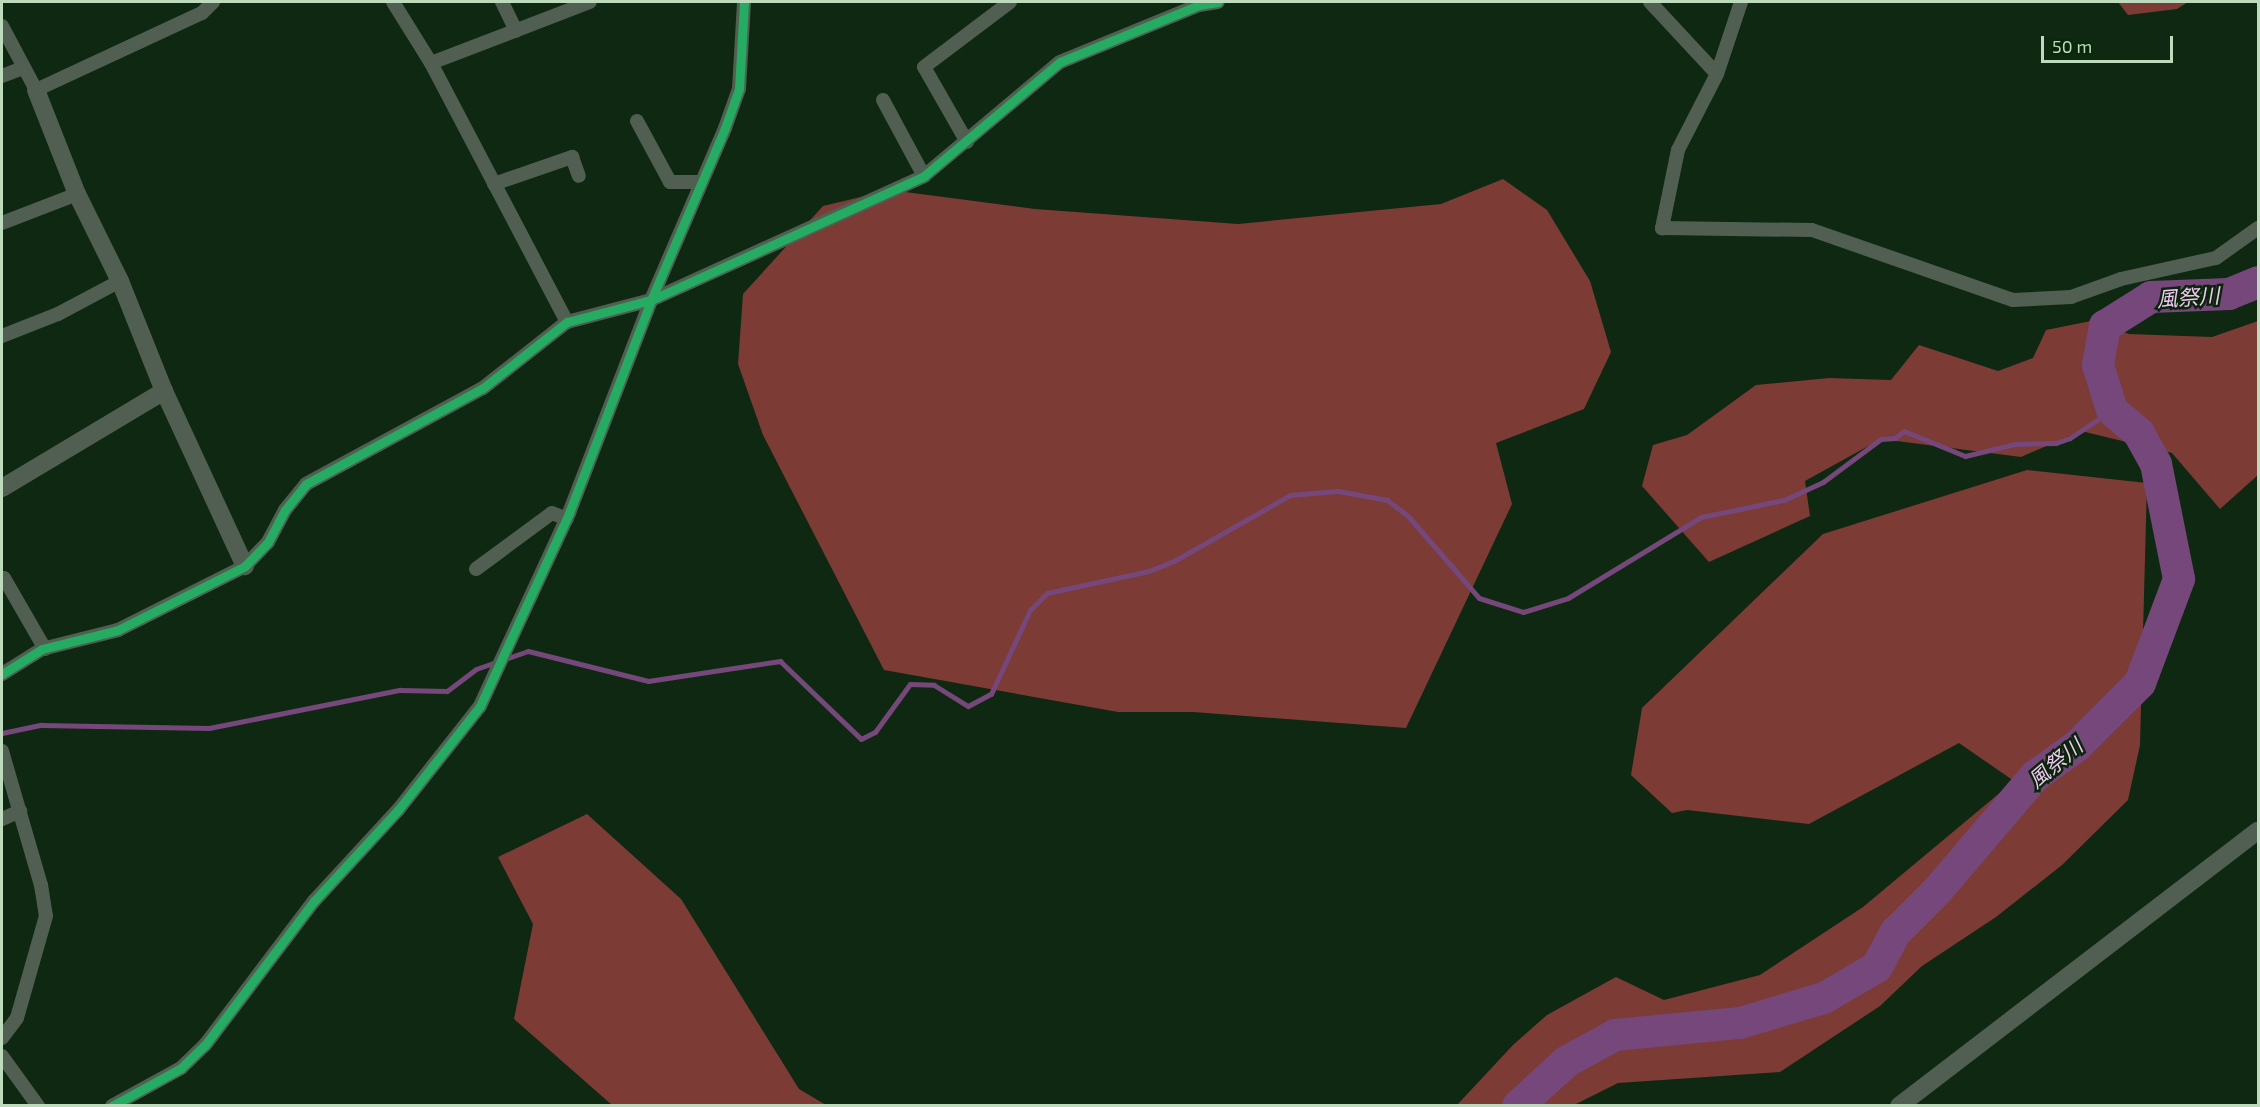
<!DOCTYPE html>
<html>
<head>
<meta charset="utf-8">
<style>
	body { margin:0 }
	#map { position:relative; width:2260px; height:1107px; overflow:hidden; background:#0e2811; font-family:"Exo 2","Noto Sans JP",sans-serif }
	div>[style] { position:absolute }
	.forest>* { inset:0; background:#7c3b35 }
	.stream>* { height:5px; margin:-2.5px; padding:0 2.5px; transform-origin:2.5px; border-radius:2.5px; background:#75477a }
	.river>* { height:32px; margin:-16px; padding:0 16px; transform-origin:16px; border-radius:16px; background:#75477a }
	.minor>* { height:14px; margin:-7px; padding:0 7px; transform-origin:7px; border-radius:7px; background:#515f52 }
	.tertiary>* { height:18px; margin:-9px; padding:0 9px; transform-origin:9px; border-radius:9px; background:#515f52 }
	.cycleway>* { height:9px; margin:-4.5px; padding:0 4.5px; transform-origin:4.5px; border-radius:4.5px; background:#26ab63 }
	span { translate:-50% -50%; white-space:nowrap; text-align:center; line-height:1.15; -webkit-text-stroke:5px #082709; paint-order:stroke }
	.water-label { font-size:21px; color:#f4c6f7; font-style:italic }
	.frame { position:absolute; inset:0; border:3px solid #bddbbc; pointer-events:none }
	.scale { position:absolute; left:2041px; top:36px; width:132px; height:27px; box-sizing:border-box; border:3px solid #bddbbc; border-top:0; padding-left:8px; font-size:18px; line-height:21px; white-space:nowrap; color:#bddbbc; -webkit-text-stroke:4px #082709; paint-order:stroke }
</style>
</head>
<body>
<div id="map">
	<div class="forest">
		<i style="clip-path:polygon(2118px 2px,2188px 2px,2177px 9px,2128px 15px)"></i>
		<i style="clip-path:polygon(1503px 179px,1547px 210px,1590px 281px,1611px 352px,1584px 409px,1496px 443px,1512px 504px,1406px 728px,1193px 712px,1118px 712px,884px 670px,763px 435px,738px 364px,743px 294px,823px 206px,890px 190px,1035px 209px,1238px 224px,1441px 204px)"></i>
		<i style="clip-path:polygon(2091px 321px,2129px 334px,2212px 337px,2258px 321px,2258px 475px,2220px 509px,2172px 453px,2081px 431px,2021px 457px,1881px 439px,1805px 481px,1810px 516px,1709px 562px,1642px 486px,1653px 445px,1687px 435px,1756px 385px,1829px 378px,1891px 380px,1919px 345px,1998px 371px,2033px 358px,2046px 330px)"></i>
		<i style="clip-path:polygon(2027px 470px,2147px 483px,2140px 745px,2128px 800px,2062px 865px,1996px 917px,1922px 966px,1880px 1006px,1780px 1072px,1618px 1083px,1574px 1105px,1457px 1105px,1513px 1045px,1547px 1015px,1616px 977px,1664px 1000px,1760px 975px,1863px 907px,2014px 781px,1959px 743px,1809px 824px,1687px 810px,1672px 813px,1631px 775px,1642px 708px,1823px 534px)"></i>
		<i style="clip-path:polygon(587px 814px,681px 899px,799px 1089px,826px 1105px,612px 1105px,514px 1019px,533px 924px,498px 857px)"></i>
	</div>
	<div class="stream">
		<i style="left:2px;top:733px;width:40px;rotate:-12deg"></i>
		<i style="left:41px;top:725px;width:168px;rotate:1deg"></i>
		<i style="left:209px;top:728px;width:195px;rotate:-11.3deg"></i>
		<i style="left:400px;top:690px;width:47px;rotate:1.2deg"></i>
		<i style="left:447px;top:691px;width:36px;rotate:-37deg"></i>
		<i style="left:476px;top:669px;width:55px;rotate:-19.1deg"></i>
		<i style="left:528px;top:651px;width:124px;rotate:14deg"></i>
		<i style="left:648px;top:681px;width:134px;rotate:-8.6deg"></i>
		<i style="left:780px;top:661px;width:112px;rotate:43.9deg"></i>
		<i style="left:861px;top:739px;width:16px;rotate:-27deg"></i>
		<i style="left:875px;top:732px;width:59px;rotate:-53.9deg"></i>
		<i style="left:910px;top:684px;width:24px;rotate:2deg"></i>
		<i style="left:934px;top:685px;width:40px;rotate:32deg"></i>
		<i style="left:968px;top:706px;width:26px;rotate:-28deg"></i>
		<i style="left:991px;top:694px;width:93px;rotate:-65.1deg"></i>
		<i style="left:1030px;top:610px;width:24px;rotate:-45deg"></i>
		<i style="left:1047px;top:593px;width:104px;rotate:-12.2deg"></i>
		<i style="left:1149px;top:571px;width:27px;rotate:-22deg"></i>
		<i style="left:1174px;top:561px;width:133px;rotate:-29.6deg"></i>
		<i style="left:1290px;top:495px;width:48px;rotate:-4.8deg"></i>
		<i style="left:1338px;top:491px;width:50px;rotate:10.4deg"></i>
		<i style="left:1387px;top:500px;width:26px;rotate:37deg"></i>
		<i style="left:1408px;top:516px;width:108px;rotate:49.1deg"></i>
		<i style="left:1479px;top:598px;width:46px;rotate:17.7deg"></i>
		<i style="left:1523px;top:612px;width:47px;rotate:-17.3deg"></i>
		<i style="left:1568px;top:598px;width:156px;rotate:-31.3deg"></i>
		<i style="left:1701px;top:517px;width:85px;rotate:-11.6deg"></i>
		<i style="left:1784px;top:500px;width:43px;rotate:-24.8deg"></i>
		<i style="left:1823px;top:482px;width:72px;rotate:-36.6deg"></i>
		<i style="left:1881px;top:439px;width:14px;rotate:-4deg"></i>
		<i style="left:1895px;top:438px;width:11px;rotate:-38deg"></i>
		<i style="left:1904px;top:431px;width:66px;rotate:22.3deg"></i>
		<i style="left:1965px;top:456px;width:51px;rotate:-13.5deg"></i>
		<i style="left:2015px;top:444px;width:41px;rotate:-1.4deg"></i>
		<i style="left:2056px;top:443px;width:15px;rotate:-20deg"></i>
		<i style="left:2070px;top:438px;width:50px;rotate:-33.7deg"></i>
	</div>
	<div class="river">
		<i style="left:1518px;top:1106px;width:65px;rotate:-42.5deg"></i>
		<i style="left:1566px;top:1062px;width:56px;rotate:-28.9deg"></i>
		<i style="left:1615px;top:1035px;width:126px;rotate:-5.5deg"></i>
		<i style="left:1740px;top:1023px;width:88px;rotate:-16.6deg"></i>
		<i style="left:1824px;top:998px;width:61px;rotate:-30.3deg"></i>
		<i style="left:1877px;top:967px;width:40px;rotate:-62deg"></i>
		<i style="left:1896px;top:932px;width:58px;rotate:-45deg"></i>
		<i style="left:1937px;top:891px;width:151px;rotate:-49.6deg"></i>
		<i style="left:2035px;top:776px;width:52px;rotate:-35.5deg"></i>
		<i style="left:2077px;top:746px;width:89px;rotate:-45deg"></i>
		<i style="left:2140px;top:683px;width:111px;rotate:-69.4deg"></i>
		<i style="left:2179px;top:579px;width:117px;rotate:-101.3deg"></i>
		<i style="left:2156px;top:464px;width:35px;rotate:-119deg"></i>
		<i style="left:2139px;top:433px;width:35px;rotate:-140deg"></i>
		<i style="left:2112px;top:410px;width:47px;rotate:-107.3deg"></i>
		<i style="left:2098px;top:365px;width:40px;rotate:-80deg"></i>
		<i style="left:2105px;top:326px;width:54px;rotate:-32.2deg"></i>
		<i style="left:2151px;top:297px;width:78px;rotate:-2.2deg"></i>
		<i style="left:2229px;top:294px;width:31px;rotate:-22deg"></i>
	</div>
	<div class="minor">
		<i style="left:393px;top:2px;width:72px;rotate:58.1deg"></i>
		<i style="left:431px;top:63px;width:293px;rotate:62.3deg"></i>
		<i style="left:502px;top:2px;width:32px;rotate:64deg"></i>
		<i style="left:1650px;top:2px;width:98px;rotate:47.1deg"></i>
		<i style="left:1741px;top:2px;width:76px;rotate:108.4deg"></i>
		<i style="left:1717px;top:74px;width:85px;rotate:117.2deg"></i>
		<i style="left:1678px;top:150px;width:80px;rotate:101.6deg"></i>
		<i style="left:1662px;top:228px;width:150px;rotate:0.8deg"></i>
		<i style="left:1812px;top:230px;width:213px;rotate:19.2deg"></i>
		<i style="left:2013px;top:300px;width:58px;rotate:-3deg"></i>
		<i style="left:2071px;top:297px;width:53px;rotate:-19.8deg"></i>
		<i style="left:2121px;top:279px;width:97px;rotate:-12.5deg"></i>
		<i style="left:2216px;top:258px;width:52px;rotate:-35.5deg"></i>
		<i style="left:2px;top:26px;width:72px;rotate:62deg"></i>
		<i style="left:36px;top:90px;width:183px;rotate:-24.9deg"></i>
		<i style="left:202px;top:13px;width:16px;rotate:-45deg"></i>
		<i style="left:431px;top:63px;width:170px;rotate:-21deg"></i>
		<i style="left:2px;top:76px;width:22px;rotate:-21deg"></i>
		<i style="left:883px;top:100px;width:86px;rotate:61.7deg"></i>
		<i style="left:637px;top:121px;width:69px;rotate:61.6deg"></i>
		<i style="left:670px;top:182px;width:31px"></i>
		<i style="left:967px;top:142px;width:86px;rotate:-119.8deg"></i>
		<i style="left:924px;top:67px;width:108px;rotate:-37.1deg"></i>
		<i style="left:494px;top:184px;width:83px;rotate:-19.1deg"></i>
		<i style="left:572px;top:157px;width:20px;rotate:70deg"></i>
		<i style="left:2px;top:223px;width:80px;rotate:-21.1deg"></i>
		<i style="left:2px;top:336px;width:60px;rotate:-21.4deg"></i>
		<i style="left:58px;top:314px;width:70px;rotate:-28deg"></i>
		<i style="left:476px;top:569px;width:94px;rotate:-36.4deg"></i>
		<i style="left:552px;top:513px;width:16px;rotate:22deg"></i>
		<i style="left:2px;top:579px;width:2px;rotate:-27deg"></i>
		<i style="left:4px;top:578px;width:82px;rotate:60deg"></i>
		<i style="left:2px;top:674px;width:47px;rotate:-32deg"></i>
		<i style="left:42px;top:649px;width:78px;rotate:-14deg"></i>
		<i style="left:118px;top:630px;width:142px;rotate:-26.7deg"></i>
		<i style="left:245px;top:566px;width:33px;rotate:-46deg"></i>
		<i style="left:268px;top:542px;width:36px;rotate:-62deg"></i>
		<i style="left:285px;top:510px;width:33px;rotate:-51deg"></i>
		<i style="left:306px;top:484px;width:201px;rotate:-28.5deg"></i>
		<i style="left:483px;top:388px;width:107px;rotate:-38.2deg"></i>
		<i style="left:567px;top:322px;width:87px;rotate:-14.7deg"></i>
		<i style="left:651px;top:300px;width:300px;rotate:-24.4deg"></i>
		<i style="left:924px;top:176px;width:177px;rotate:-40deg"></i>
		<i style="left:1060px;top:62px;width:150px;rotate:-22.3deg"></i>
		<i style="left:1199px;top:5px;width:19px;rotate:-9deg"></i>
		<i style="left:2px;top:751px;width:140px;rotate:73.8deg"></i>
		<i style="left:41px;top:885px;width:31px;rotate:81deg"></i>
		<i style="left:46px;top:916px;width:106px;rotate:105.9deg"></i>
		<i style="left:17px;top:1018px;width:25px;rotate:127deg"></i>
		<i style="left:2px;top:819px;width:20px;rotate:-24deg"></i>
		<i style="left:2px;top:1056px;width:62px;rotate:54.2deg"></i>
		<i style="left:112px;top:1106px;width:79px;rotate:-28.8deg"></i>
		<i style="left:181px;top:1068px;width:33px;rotate:-44deg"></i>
		<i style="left:205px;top:1045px;width:181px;rotate:-52.9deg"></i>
		<i style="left:314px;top:901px;width:124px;rotate:-47.3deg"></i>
		<i style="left:398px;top:810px;width:132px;rotate:-51.7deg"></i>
		<i style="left:480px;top:706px;width:213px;rotate:-65.2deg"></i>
		<i style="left:569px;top:513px;width:228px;rotate:-68.9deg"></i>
		<i style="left:651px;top:300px;width:187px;rotate:-66.7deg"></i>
		<i style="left:725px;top:128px;width:41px;rotate:-70.3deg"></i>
		<i style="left:739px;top:89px;width:87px;rotate:-86.7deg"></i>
	</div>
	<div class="tertiary">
		<i style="left:36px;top:90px;width:112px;rotate:68.5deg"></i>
		<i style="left:77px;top:194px;width:97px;rotate:63.7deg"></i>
		<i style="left:120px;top:281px;width:118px;rotate:68.2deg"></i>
		<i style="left:164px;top:391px;width:193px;rotate:65.2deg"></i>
		<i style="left:2px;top:488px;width:189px;rotate:-30.9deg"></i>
		<i style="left:1899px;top:1106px;width:452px;rotate:-37.5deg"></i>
	</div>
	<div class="cycleway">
		<i style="left:2px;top:674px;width:47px;rotate:-32deg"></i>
		<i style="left:42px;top:649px;width:78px;rotate:-14deg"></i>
		<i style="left:118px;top:630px;width:142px;rotate:-26.7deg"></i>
		<i style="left:245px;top:566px;width:33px;rotate:-46deg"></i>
		<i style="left:268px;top:542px;width:36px;rotate:-62deg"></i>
		<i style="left:285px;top:510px;width:33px;rotate:-51deg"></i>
		<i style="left:306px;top:484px;width:201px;rotate:-28.5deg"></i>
		<i style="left:483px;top:388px;width:107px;rotate:-38.2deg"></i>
		<i style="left:567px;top:322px;width:87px;rotate:-14.7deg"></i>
		<i style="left:651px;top:300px;width:300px;rotate:-24.4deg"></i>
		<i style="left:924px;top:176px;width:177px;rotate:-40deg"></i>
		<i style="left:1060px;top:62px;width:150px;rotate:-22.3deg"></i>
		<i style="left:1199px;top:5px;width:19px;rotate:-9deg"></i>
		<i style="left:112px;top:1106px;width:79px;rotate:-28.8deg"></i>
		<i style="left:181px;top:1068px;width:33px;rotate:-44deg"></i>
		<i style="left:205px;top:1045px;width:181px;rotate:-52.9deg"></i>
		<i style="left:314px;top:901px;width:124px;rotate:-47.3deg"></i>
		<i style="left:398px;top:810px;width:132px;rotate:-51.7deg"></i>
		<i style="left:480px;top:706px;width:213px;rotate:-65.2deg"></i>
		<i style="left:569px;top:513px;width:228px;rotate:-68.9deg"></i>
		<i style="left:651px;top:300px;width:187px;rotate:-66.7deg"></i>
		<i style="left:725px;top:128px;width:41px;rotate:-70.3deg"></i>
		<i style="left:739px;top:89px;width:87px;rotate:-86.7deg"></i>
	</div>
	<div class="water-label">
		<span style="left:2188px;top:297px;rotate:-4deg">風祭川</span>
		<span style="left:2055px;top:763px;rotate:-40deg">風祭川</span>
	</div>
	<div class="frame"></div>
	<div class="scale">50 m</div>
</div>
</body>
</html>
